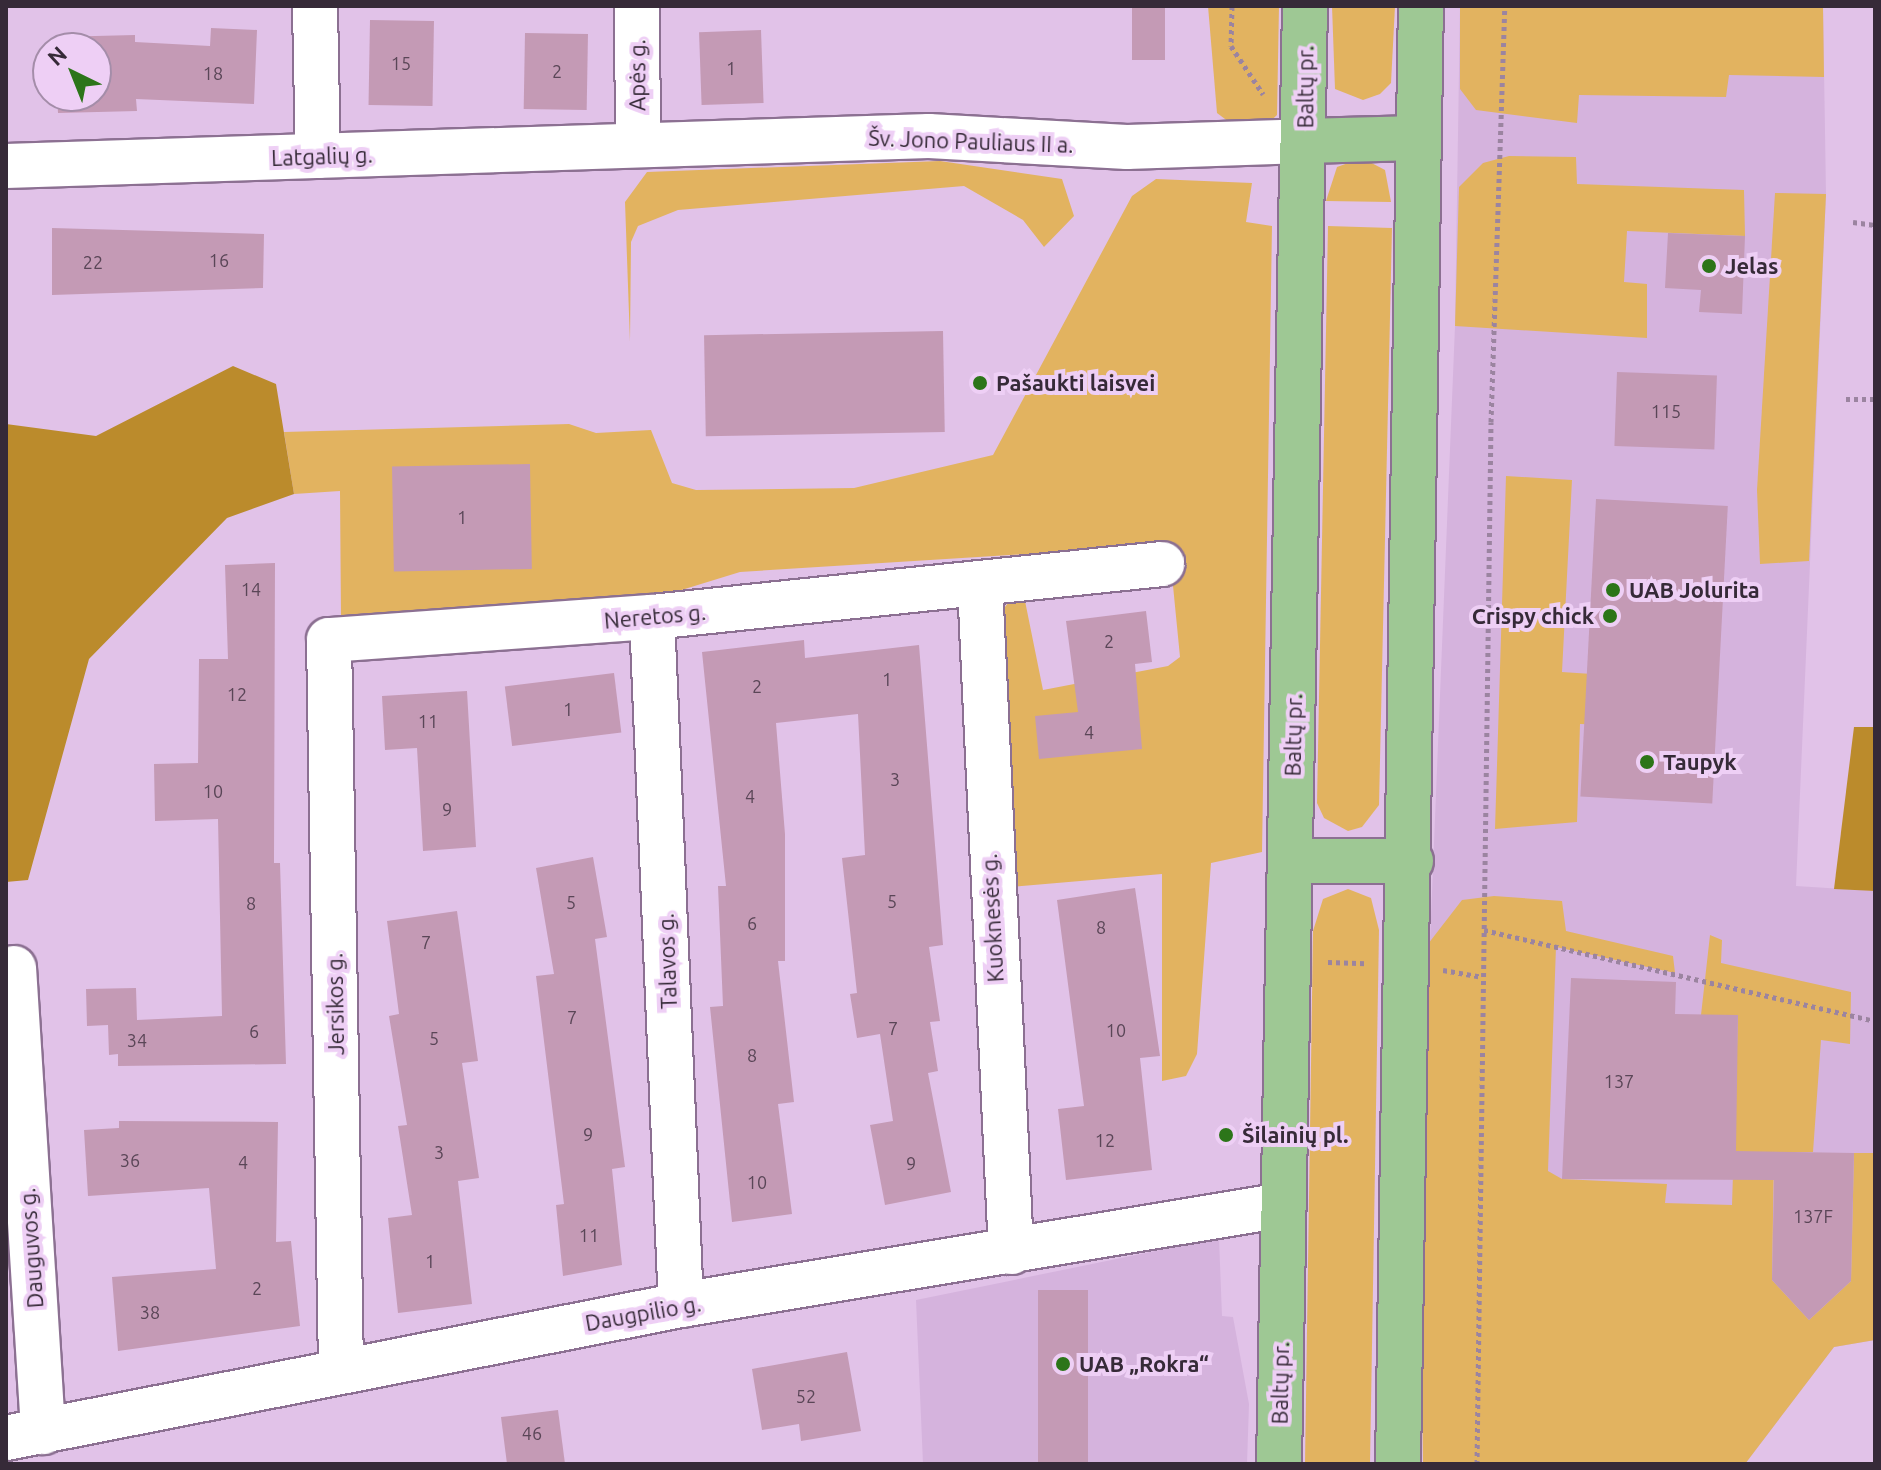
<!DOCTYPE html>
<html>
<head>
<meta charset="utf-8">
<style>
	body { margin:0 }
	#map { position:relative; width:1881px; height:1470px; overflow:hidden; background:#e1c2e8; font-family:Ubuntu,sans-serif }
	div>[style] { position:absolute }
	.built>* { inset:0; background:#d5b3dd }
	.green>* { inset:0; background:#e2b360 }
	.forest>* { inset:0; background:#bb8b2c }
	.building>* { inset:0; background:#c49ab5; transform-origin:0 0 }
	.path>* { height:5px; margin-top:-2.5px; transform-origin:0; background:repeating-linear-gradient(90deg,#9b84a0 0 4px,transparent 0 8px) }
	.roads { filter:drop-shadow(2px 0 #8c7092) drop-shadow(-2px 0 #8c7092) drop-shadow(0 2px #8c7092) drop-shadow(0 -2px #8c7092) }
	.minor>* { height:44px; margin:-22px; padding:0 22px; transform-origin:22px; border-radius:22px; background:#fff }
	.major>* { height:44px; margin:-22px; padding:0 22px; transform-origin:22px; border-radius:22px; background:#9ec894 }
	.dots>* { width:22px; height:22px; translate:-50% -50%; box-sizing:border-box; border:4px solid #eecff5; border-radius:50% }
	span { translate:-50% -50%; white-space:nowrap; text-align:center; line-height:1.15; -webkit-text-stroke:8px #eecff5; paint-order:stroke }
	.number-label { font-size:18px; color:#5a4657 }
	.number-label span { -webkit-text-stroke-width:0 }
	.street-label { font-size:22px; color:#362a38 }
	.poi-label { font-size:22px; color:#362a38; font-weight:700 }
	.left { translate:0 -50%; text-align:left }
	.right { translate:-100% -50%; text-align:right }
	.frame { position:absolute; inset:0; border:8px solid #362a38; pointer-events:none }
	.north { position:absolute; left:32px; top:32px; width:80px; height:80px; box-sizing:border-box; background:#eecff5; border:2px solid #a48da9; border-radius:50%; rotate:317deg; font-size:22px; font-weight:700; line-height:32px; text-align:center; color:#362a38 }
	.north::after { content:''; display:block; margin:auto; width:28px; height:36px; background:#2c7519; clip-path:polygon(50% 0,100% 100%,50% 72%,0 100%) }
</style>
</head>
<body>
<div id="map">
	<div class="built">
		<i style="clip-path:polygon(1460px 6px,1823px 6px,1826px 194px,1796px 886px,1875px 891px,1875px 1340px,1834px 1347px,1745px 1464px,1423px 1464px,1420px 1188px,1455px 326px)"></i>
		<i style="clip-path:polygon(1219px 1238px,1222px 1316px,1233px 1317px,1249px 1404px,1247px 1464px,923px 1464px,916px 1300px)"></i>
	</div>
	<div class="green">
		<i style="clip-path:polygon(1208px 6px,1279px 6px,1277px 115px,1264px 127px,1233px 125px,1217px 113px)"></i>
		<i style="clip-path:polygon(1332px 6px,1395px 6px,1391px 83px,1380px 94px,1363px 100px,1335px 89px)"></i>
		<i style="clip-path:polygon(1460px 6px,1823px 6px,1824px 77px,1729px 75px,1726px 97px,1579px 95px,1577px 123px,1476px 110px,1460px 89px)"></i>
		<i style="clip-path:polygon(1509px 156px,1576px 157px,1577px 184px,1744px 190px,1745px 236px,1627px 231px,1624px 282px,1647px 284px,1647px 338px,1455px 326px,1459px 187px,1483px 163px)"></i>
		<i style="clip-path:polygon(1362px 158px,1385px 170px,1391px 202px,1326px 201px,1337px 167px)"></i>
		<i style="clip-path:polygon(940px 161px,1062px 179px,1074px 216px,1044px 247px,1023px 220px,964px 186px,678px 210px,638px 226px,631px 242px,630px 342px,625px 202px,647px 172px)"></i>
		<i style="clip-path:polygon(1156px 179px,1252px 183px,1246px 222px,1272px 226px,1262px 852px,1211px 863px,1197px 1054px,1186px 1076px,1162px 1081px,1162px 874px,1011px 887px,999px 615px,1011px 599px,1024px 596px,1043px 690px,1168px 666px,1180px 657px,1169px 545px,740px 572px,675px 592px,351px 624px,341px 617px,340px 491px,294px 494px,284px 432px,569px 424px,596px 433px,651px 430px,672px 483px,696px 490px,854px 488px,993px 455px,1132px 196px)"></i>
		<i style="clip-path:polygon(1775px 193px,1826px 194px,1809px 561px,1760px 564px,1757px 490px)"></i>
		<i style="clip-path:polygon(1328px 226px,1392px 228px,1379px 805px,1362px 827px,1348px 831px,1324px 818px,1317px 803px)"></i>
		<i style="clip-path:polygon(1506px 476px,1572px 480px,1562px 672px,1651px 678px,1651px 726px,1580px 724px,1577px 822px,1495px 829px)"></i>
		<i style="clip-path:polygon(1348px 889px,1371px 898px,1379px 930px,1370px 1464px,1305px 1464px,1313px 931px,1323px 899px)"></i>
		<i style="clip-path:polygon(1494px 896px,1562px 901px,1566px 931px,1673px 956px,1675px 973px,1556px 947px,1548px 1171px,1562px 1179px,1667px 1184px,1665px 1203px,1732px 1205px,1738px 1016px,1701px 1015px,1710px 935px,1722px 940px,1721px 963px,1851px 992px,1850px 1044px,1821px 1040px,1813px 1152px,1774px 1152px,1772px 1280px,1809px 1320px,1851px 1281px,1854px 1153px,1875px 1153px,1875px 1340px,1834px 1347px,1745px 1464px,1423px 1464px,1420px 1188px,1428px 944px,1462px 900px)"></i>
	</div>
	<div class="forest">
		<i style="clip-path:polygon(233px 366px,276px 384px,294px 494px,227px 518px,89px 659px,28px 880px,6px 882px,6px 424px,96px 436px)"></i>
		<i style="clip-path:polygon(1854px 727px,1875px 727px,1875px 891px,1834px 889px)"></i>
	</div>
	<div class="building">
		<i style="left:1132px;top:6px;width:33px;height:54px"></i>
		<i style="left:370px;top:20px;width:64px;height:85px;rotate:1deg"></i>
		<i style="clip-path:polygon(211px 28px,257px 30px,254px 104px,136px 99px,137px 111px,58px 113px,57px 96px,96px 96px,96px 48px,56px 48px,55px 37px,135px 35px,135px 42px,210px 46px)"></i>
		<i style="left:761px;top:30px;width:73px;height:62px;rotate:88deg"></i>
		<i style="left:525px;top:33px;width:63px;height:76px;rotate:1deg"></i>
		<i style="clip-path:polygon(52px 228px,264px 234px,263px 288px,52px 295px)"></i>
		<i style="clip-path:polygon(1668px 233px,1745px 236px,1742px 314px,1699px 312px,1701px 290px,1665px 288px)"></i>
		<i style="left:943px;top:331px;width:101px;height:239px;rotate:89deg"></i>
		<i style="left:1617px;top:372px;width:100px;height:74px;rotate:2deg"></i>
		<i style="left:530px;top:464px;width:105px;height:138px;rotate:89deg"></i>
		<i style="left:1596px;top:499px;width:132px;height:298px;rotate:3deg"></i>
		<i style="clip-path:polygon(275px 563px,274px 863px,280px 863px,286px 1064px,118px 1066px,118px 1054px,109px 1055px,108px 1025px,87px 1026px,86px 989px,136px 988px,137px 1020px,222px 1016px,218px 819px,155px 821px,154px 764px,198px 763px,199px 659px,228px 659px,225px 565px)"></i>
		<i style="clip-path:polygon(1146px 611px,1152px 662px,1135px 664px,1142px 749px,1039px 759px,1035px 716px,1078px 712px,1066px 621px)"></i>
		<i style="clip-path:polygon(804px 640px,805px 658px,919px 645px,943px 945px,929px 947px,940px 1021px,930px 1022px,938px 1071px,928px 1073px,951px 1192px,885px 1205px,870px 1125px,893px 1121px,880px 1034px,857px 1038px,850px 994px,857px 993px,842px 858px,865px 855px,858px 714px,776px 723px,785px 834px,785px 961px,778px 961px,794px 1102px,778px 1104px,792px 1214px,732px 1222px,710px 1007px,723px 1006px,718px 886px,726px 886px,702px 652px)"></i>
		<i style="left:614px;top:673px;width:60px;height:110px;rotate:83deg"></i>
		<i style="clip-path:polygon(467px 691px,476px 847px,423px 851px,417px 748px,385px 750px,382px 696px)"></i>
		<i style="clip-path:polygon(593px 857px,607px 937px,595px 939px,625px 1167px,612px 1169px,622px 1265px,563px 1276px,556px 1205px,564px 1204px,536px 976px,554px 974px,536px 868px)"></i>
		<i style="clip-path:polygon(1135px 888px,1160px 1056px,1140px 1058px,1152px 1170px,1066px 1180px,1058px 1109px,1084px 1106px,1057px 900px)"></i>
		<i style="clip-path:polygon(457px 911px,478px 1061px,462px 1063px,479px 1178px,458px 1181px,472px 1304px,398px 1313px,388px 1218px,412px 1215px,398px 1126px,407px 1125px,389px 1016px,399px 1014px,387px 921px)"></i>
		<i style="clip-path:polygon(1571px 978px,1676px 982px,1675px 1014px,1738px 1015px,1736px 1151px,1854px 1153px,1851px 1281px,1809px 1320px,1772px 1280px,1774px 1180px,1562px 1179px)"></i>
		<i style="clip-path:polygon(119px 1121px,278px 1122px,276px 1242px,291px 1241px,300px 1326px,118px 1351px,112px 1277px,216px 1269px,209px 1188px,88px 1196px,84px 1130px,119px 1128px)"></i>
		<i style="left:1038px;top:1290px;width:50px;height:174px"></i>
		<i style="clip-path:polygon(847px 1352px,861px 1431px,801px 1441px,799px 1424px,762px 1430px,752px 1369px)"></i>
		<i style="clip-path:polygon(558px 1410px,565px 1464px,507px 1464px,501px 1417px)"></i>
	</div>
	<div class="path">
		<i style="left:1232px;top:6px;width:40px;rotate:91.4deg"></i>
		<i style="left:1231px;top:46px;width:58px;rotate:56.3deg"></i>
		<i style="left:1853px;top:222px;width:22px;rotate:8deg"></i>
		<i style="left:1846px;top:399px;width:29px"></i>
		<i style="left:1484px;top:930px;width:401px;rotate:13.1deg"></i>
		<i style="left:1328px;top:962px;width:38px;rotate:2deg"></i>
		<i style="left:1443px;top:970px;width:39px;rotate:10deg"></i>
		<i style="left:1477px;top:1464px;width:1042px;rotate:-89.23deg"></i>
		<i style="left:1491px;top:422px;width:416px;rotate:-88.1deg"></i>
	</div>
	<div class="roads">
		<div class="minor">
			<i style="left:315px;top:6px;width:150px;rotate:88.9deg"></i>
			<i style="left:637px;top:6px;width:139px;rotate:89.6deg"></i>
			<i style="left:6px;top:166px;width:923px;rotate:-1.86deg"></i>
			<i style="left:929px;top:136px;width:198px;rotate:3.2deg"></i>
			<i style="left:1127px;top:147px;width:177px;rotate:-1.9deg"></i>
			<i style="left:980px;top:584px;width:669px;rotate:87.34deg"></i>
			<i style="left:652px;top:617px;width:689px;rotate:87.59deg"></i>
			<i style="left:14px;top:968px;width:465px;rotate:86.4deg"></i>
			<i style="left:341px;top:1369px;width:729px;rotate:-90.94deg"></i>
			<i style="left:329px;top:640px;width:324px;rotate:-4.1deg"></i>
			<i style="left:652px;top:617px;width:513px;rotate:-5.93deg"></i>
			<i style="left:6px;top:1438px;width:688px;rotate:-11.15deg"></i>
			<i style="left:681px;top:1305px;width:610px;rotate:-9.43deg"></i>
		</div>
		<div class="major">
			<i style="left:1304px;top:141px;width:114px;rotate:-1.5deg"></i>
			<i style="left:1291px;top:861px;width:120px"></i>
			<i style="left:1279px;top:1464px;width:1458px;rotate:-88.98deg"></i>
			<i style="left:1398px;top:1464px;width:1458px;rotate:-89.1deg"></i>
		</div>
	</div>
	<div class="dots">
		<i style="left:1709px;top:266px;background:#2c7519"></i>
		<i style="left:980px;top:383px;background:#2c7519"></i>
		<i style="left:1613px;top:590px;background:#2c7519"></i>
		<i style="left:1610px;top:616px;background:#2c7519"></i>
		<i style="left:1647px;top:762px;background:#2c7519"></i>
		<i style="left:1226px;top:1135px;background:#2c7519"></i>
		<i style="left:1063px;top:1364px;background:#2c7519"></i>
	</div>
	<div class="number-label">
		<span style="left:401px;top:63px">15</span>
		<span style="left:731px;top:68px">1</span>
		<span style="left:557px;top:71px">2</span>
		<span style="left:213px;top:73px">18</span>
		<span style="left:219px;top:260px">16</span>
		<span style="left:93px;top:262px">22</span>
		<span style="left:1666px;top:411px">115</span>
		<span style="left:462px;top:517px">1</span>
		<span style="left:251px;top:589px">14</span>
		<span style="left:1109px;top:641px">2</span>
		<span style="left:887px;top:679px">1</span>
		<span style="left:757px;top:686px">2</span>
		<span style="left:237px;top:694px">12</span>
		<span style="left:568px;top:709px">1</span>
		<span style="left:428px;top:721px">11</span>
		<span style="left:1089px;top:732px">4</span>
		<span style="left:895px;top:779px">3</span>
		<span style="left:213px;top:791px">10</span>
		<span style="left:750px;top:796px">4</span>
		<span style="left:447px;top:809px">9</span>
		<span style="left:892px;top:901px">5</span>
		<span style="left:571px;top:902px">5</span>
		<span style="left:251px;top:903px">8</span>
		<span style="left:752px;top:923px">6</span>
		<span style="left:1101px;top:927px">8</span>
		<span style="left:426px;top:942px">7</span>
		<span style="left:572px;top:1017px">7</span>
		<span style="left:893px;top:1028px">7</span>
		<span style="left:1116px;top:1030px">10</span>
		<span style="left:254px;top:1031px">6</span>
		<span style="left:434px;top:1038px">5</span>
		<span style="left:137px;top:1040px">34</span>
		<span style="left:752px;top:1055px">8</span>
		<span style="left:1619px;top:1081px">137</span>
		<span style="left:588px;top:1134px">9</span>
		<span style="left:1105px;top:1140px">12</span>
		<span style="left:439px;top:1152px">3</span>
		<span style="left:130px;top:1160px">36</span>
		<span style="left:243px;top:1162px">4</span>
		<span style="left:911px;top:1163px">9</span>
		<span style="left:757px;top:1182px">10</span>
		<span style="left:1813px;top:1216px">137F</span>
		<span style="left:589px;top:1235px">11</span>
		<span style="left:430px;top:1261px">1</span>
		<span style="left:257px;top:1288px">2</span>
		<span style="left:150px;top:1312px">38</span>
		<span style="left:806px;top:1396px">52</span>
		<span style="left:532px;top:1433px">46</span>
	</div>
	<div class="street-label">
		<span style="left:637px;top:75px;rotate:-90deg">Apės g.</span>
		<span style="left:1305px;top:87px;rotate:-90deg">Baltų pr.</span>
		<span style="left:971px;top:141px;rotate:2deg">Šv. Jono Pauliaus II a.</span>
		<span style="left:322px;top:156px;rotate:-2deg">Latgalių g.</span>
		<span style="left:655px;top:616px;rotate:-5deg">Neretos g.</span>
		<span style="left:1293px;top:735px;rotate:-89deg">Baltų pr.</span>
		<span style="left:992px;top:918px;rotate:-93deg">Kuoknesės g.</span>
		<span style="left:667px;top:961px;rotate:-92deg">Talavos g.</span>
		<span style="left:335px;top:1004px;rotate:-91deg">Jersikos g.</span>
		<span style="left:31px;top:1248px;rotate:-94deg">Dauguvos g.</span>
		<span style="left:643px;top:1313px;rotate:-10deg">Daugpilio g.</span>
		<span style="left:1280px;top:1383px;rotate:-89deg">Baltų pr.</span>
	</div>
	<div class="poi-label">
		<span class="left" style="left:1725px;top:266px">Jelas</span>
		<span class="left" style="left:996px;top:383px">Pašaukti laisvei</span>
		<span class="left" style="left:1629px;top:590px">UAB Jolurita</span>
		<span class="right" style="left:1594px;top:616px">Crispy chick</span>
		<span class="left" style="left:1663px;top:762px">Taupyk</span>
		<span class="left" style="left:1242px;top:1135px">Šilainių pl.</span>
		<span class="left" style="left:1079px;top:1364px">UAB „Rokra“</span>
	</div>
	<div class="frame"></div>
	<div class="north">N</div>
</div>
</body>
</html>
